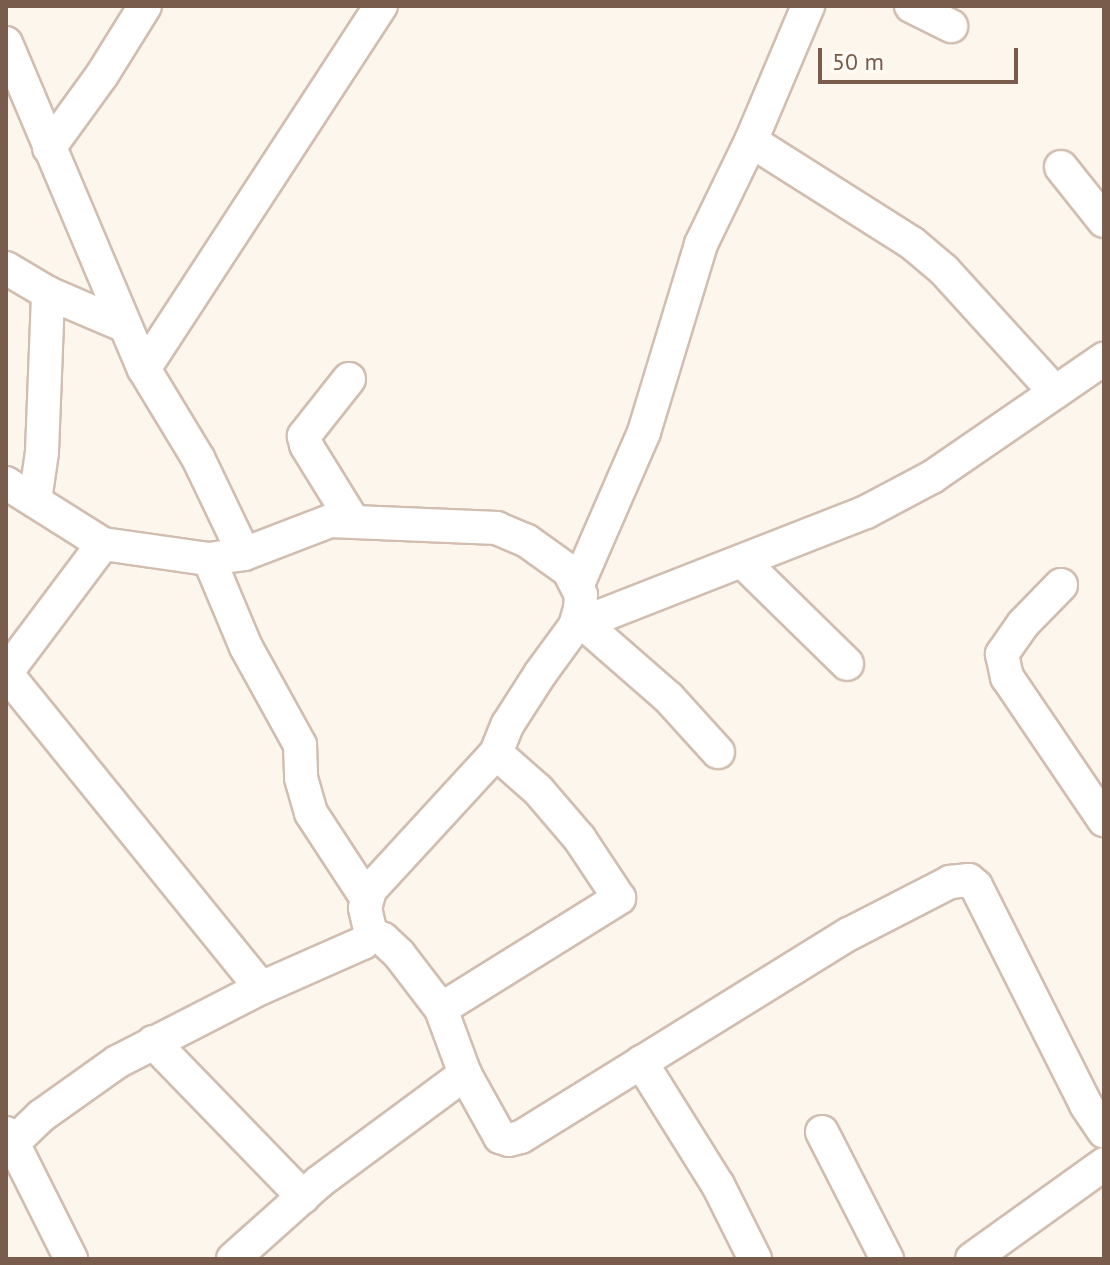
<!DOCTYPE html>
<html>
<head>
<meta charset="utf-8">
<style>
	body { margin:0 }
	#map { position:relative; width:1110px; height:1265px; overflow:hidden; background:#fdf6ec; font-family:"PT Sans",sans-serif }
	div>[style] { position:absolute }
	.roads { filter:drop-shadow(2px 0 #d1beb0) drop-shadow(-2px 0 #d1beb0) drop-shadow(0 2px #d1beb0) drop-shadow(0 -2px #d1beb0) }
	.minor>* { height:32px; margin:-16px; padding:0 16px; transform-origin:16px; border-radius:16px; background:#fff }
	span { translate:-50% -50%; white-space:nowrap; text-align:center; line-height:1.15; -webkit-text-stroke:8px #fffaf3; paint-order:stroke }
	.frame { position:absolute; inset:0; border:8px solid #7a5c4d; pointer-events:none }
	.scale { position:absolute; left:818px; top:48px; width:200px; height:36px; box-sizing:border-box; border:4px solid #7a5c4d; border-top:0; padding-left:10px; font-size:24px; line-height:28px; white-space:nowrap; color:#7a5c4d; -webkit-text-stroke:6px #fffaf3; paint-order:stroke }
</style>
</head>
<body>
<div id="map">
	<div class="roads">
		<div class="minor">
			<i style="left:911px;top:6px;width:45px;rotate:26.6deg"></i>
			<i style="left:6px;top:43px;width:354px;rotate:67.1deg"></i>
			<i style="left:144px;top:369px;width:434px;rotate:-56.9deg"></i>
			<i style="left:751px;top:141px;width:191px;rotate:32.4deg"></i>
			<i style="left:912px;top:243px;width:42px;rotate:40.2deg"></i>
			<i style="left:944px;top:270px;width:165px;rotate:47.7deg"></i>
			<i style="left:49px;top:148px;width:90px;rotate:-54deg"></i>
			<i style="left:102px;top:75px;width:81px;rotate:-58.1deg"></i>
			<i style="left:1061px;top:167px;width:69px;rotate:51.5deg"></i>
			<i style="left:6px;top:268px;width:49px;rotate:30.8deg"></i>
			<i style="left:48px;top:293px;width:84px;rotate:23.2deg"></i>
			<i style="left:349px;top:379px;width:73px;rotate:128.3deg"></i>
			<i style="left:304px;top:436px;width:9px;rotate:77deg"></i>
			<i style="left:306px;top:445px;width:89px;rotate:58.3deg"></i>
			<i style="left:6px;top:483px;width:115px;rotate:32.2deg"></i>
			<i style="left:103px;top:544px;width:107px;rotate:8.1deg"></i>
			<i style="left:209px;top:559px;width:35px;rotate:-8deg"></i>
			<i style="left:244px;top:554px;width:106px;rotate:-115.6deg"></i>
			<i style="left:198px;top:458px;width:104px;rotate:-121.2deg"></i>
			<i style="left:35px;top:501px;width:49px;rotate:-81.9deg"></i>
			<i style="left:42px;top:452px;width:159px;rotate:-87.8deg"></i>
			<i style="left:209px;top:559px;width:95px;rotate:67.2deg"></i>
			<i style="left:246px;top:647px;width:112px;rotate:61.1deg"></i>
			<i style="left:300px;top:745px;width:33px;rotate:88deg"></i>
			<i style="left:301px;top:778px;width:36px;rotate:74deg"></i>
			<i style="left:311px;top:813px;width:100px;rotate:56.8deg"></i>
			<i style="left:742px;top:561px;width:147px;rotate:44.4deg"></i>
			<i style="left:578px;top:584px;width:166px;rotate:-66.5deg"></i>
			<i style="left:644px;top:432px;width:196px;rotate:-73.1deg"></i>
			<i style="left:701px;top:244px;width:114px;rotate:-64.1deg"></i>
			<i style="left:751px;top:141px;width:147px;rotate:-67.1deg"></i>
			<i style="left:1061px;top:585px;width:54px;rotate:134.3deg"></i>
			<i style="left:1023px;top:624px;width:37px;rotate:125deg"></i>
			<i style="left:1002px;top:654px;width:24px;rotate:78deg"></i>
			<i style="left:1007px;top:677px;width:173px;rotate:55.9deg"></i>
			<i style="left:583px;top:623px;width:114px;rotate:41.1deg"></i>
			<i style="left:669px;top:698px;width:73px;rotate:47.8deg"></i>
			<i style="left:575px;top:626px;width:313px;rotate:-21.4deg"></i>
			<i style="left:866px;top:512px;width:75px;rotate:-27.9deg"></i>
			<i style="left:932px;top:477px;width:209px;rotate:-34.5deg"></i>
			<i style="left:6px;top:673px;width:405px;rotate:51deg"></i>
			<i style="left:6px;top:673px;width:161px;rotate:-53.1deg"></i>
			<i style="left:371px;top:934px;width:13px;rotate:23deg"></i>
			<i style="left:383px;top:939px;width:22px;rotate:43deg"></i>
			<i style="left:399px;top:954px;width:69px;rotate:52.6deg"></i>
			<i style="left:441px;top:1009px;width:69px;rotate:69.7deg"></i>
			<i style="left:465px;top:1074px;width:72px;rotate:60.9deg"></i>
			<i style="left:500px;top:1137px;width:9px;rotate:18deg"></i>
			<i style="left:509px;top:1140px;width:12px;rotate:-14deg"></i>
			<i style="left:521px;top:1137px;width:386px;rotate:-31.8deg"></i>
			<i style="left:849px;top:934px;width:114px;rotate:-27.2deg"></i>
			<i style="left:950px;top:882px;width:19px;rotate:-6deg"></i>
			<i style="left:969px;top:880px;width:9px;rotate:41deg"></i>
			<i style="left:976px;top:886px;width:245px;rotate:63.3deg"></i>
			<i style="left:1086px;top:1105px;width:32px;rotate:56deg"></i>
			<i style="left:441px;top:1009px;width:210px;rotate:-31.9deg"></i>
			<i style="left:619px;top:898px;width:71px;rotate:-123.5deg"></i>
			<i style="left:580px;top:839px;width:65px;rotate:-130.6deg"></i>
			<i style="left:538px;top:790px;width:56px;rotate:-138.6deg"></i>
			<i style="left:153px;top:1042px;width:216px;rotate:45.9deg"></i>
			<i style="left:641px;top:1062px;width:145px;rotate:58deg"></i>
			<i style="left:718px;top:1185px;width:83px;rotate:63.4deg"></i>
			<i style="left:822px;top:1132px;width:143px;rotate:62.9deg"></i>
			<i style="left:6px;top:1133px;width:12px;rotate:55deg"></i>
			<i style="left:13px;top:1143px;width:39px;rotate:-44deg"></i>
			<i style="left:41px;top:1116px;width:93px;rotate:-35.4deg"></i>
			<i style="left:117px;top:1062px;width:162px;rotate:-27.2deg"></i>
			<i style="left:261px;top:988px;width:111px;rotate:-23.8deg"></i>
			<i style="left:363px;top:943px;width:12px;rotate:-48deg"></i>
			<i style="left:371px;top:934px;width:27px;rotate:-103deg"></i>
			<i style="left:365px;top:908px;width:19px;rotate:-74deg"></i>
			<i style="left:370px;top:890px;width:186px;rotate:-47.4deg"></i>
			<i style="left:496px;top:753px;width:31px;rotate:-68deg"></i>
			<i style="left:508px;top:724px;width:59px;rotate:-57.4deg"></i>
			<i style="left:540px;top:674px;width:59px;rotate:-53.9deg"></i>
			<i style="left:575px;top:626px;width:18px;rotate:-74deg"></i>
			<i style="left:580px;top:609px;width:14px;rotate:-86deg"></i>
			<i style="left:581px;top:595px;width:27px;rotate:-117deg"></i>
			<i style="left:569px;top:571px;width:52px;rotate:-144.5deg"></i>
			<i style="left:527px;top:541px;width:33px;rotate:-157deg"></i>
			<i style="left:497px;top:528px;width:167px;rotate:-177.6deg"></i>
			<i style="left:330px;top:521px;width:92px;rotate:159deg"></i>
			<i style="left:6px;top:1150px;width:10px;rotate:-45deg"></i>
			<i style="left:13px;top:1143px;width:130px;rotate:63.4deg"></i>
			<i style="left:233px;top:1259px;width:115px;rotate:-41.8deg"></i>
			<i style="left:319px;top:1182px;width:182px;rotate:-36.5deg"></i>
			<i style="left:972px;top:1259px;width:163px;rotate:-35.7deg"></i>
		</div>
	</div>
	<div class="frame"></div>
	<div class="scale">50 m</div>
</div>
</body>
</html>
